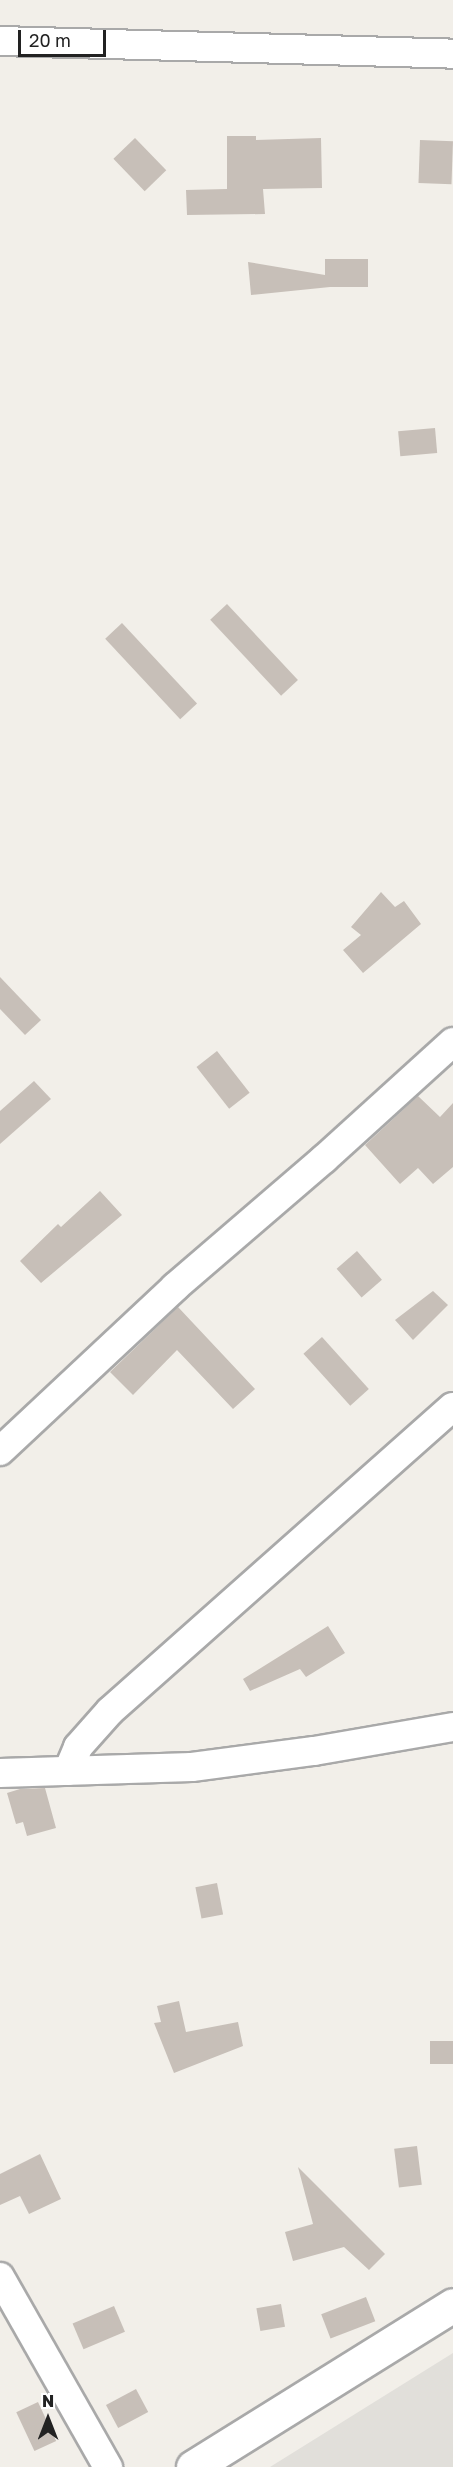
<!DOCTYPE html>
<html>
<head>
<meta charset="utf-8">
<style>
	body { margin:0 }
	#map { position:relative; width:453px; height:2467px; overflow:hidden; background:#f2efe9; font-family:"Golos Text",sans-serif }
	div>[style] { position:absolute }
	.airport>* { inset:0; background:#e1dfda }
	.building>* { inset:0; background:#c7bfb8; transform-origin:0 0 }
	.roads { filter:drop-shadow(2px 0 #a9a9a9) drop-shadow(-2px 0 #a9a9a9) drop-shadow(0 2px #a9a9a9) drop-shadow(0 -2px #a9a9a9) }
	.minor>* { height:28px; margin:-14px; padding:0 14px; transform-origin:14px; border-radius:14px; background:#fff }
	.tertiary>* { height:33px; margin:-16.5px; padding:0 16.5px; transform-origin:16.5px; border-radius:16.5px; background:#fff }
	span { translate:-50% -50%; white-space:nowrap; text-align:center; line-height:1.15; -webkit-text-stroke:4.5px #fff; paint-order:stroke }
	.north { position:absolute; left:18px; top:2389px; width:60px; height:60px; -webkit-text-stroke:4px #fff; paint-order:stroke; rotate:0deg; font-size:16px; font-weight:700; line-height:24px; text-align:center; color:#222 }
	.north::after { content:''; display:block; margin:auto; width:21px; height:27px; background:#222; clip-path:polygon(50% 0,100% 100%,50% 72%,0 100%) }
	.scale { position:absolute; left:18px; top:30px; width:88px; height:27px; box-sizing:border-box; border:3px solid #222; border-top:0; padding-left:8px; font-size:18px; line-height:21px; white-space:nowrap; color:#222; -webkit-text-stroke:4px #fff; paint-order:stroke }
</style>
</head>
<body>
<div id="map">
	<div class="airport">
		<i style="clip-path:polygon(453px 2353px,453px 2467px,270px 2467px)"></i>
	</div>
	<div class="building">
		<i style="clip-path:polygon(227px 136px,256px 136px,256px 140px,321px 138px,322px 188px,263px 189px,265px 214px,187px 215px,186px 190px,227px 189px)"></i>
		<i style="left:135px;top:138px;width:45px;height:30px;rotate:46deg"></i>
		<i style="left:420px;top:140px;width:33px;height:43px;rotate:2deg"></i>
		<i style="clip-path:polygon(325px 259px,368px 259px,368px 287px,330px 287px,251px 295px,248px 262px,325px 275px)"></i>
		<i style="left:435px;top:428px;width:25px;height:37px;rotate:85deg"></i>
		<i style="left:227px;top:604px;width:104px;height:23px;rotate:47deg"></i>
		<i style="left:122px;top:623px;width:110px;height:23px;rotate:47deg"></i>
		<i style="clip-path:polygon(381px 892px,395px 907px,404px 901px,421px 924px,363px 973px,343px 950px,361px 935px,351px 927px)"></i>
		<i style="clip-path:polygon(0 977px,41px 1020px,25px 1035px,0 1009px)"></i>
		<i style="left:217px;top:1051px;width:53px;height:26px;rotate:52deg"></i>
		<i style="clip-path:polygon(34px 1081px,51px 1099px,0 1144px,0 1111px)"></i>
		<i style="clip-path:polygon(418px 1096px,440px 1117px,453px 1103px,453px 1167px,433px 1184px,418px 1168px,400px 1184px,365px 1145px)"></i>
		<i style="clip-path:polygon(100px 1191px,122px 1215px,41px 1283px,20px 1261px,58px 1224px,61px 1227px)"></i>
		<i style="left:357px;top:1251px;width:38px;height:27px;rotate:49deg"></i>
		<i style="clip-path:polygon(433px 1291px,448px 1305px,413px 1340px,395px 1320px)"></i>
		<i style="clip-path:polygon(178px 1307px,255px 1389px,233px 1409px,177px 1350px,133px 1395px,110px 1372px)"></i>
		<i style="left:322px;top:1337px;width:70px;height:25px;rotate:48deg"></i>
		<i style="clip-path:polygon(328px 1626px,345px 1653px,306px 1677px,300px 1669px,250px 1691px,243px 1679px)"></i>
		<i style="clip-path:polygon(45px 1788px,56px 1828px,27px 1836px,23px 1822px,16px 1824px,7px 1793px,20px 1789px)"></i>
		<i style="left:217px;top:1883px;width:32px;height:22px;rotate:79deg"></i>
		<i style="clip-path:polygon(179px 2001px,186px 2032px,238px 2022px,243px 2046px,174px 2073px,154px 2023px,161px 2022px,157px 2006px)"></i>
		<i style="left:430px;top:2041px;width:23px;height:23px"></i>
		<i style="left:417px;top:2146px;width:39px;height:23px;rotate:83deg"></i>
		<i style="clip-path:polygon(40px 2154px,61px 2199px,29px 2214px,20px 2196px,0 2205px,0 2174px)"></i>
		<i style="clip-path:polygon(298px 2167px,385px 2254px,369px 2270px,344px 2247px,293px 2261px,285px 2232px,313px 2224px)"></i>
		<i style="left:366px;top:2297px;width:26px;height:48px;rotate:69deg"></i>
		<i style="left:281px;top:2304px;width:23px;height:25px;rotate:80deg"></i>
		<i style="left:114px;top:2306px;width:28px;height:45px;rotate:67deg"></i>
		<i style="left:136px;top:2389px;width:26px;height:34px;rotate:62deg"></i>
		<i style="left:38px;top:2402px;width:43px;height:24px;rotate:65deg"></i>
	</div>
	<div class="roads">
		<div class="minor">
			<i style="left:0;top:41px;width:453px;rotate:1.6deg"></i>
			<i style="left:0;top:1451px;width:240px;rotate:-43.1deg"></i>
			<i style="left:175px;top:1287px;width:196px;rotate:-40.7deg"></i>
			<i style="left:324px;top:1159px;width:174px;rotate:-42.2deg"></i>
			<i style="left:68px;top:1771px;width:26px;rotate:-67deg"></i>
			<i style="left:78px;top:1747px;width:48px;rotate:-48.4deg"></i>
			<i style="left:110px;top:1711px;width:458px;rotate:-41.6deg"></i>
			<i style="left:0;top:1773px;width:192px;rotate:-1.8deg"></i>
			<i style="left:192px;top:1767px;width:123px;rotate:-7.5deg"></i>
			<i style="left:314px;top:1751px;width:141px;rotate:-9.8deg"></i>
			<i style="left:0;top:2277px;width:219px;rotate:60.4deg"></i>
		</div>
		<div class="tertiary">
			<i style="left:193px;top:2467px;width:306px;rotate:-31.9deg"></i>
		</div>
	</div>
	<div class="north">N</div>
	<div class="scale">20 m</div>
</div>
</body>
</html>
